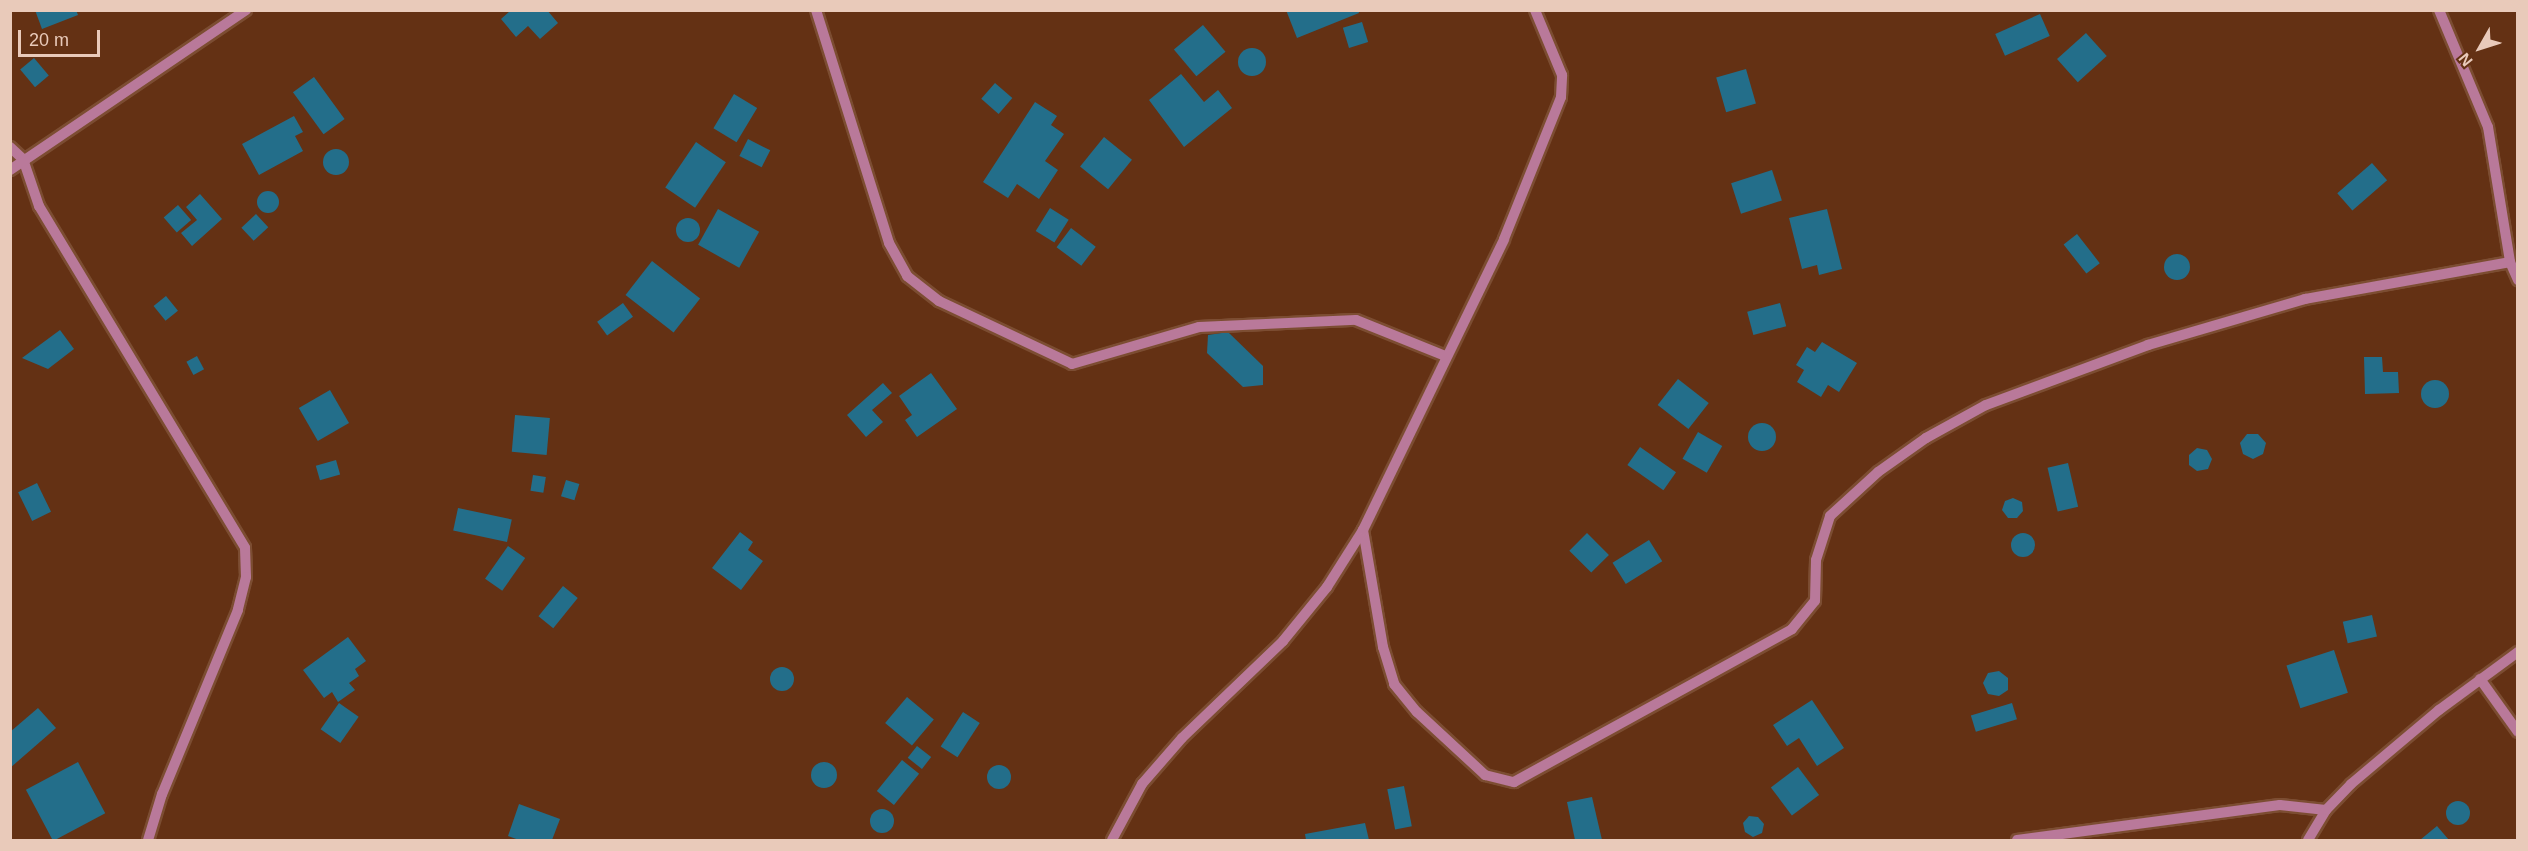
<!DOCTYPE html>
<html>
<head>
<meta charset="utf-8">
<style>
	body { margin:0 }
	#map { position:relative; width:2528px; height:851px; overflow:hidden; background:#643114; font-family:Helvetica,sans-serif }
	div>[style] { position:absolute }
	.building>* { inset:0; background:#236e8a; transform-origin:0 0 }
	.round { border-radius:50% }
	.roads { filter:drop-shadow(2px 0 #7c4d32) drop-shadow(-2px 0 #7c4d32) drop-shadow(0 2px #7c4d32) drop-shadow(0 -2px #7c4d32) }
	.minor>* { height:10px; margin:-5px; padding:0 5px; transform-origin:5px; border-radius:5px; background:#b9799a }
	span { translate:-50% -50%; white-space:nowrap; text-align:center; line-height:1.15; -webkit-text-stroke:6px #643114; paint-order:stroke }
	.frame { position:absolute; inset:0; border:12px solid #e9caba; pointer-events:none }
	.north { position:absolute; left:2450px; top:18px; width:60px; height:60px; -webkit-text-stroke:4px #643114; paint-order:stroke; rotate:231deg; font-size:16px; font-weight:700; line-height:24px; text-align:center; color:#e9caba }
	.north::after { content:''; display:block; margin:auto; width:21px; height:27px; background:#e9caba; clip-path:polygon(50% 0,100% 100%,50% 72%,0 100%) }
	.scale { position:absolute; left:18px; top:30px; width:82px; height:27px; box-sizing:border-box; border:3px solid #e9caba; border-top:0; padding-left:8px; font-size:18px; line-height:21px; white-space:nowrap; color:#e9caba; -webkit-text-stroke:4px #643114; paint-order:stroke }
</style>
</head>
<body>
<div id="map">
	<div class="building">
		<i style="clip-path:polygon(35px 10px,76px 10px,78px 15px,42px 29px)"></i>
		<i style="clip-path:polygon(511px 10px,547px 10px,558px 23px,540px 39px,528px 26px,516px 37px,501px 19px)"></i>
		<i style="clip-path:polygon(1286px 10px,1358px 10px,1359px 13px,1297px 38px)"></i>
		<i style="left:2040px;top:14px;width:24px;height:49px;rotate:66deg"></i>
		<i style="left:1362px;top:22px;width:21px;height:20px;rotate:73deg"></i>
		<i style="left:1203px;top:25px;width:35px;height:38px;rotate:50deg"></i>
		<i style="left:2086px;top:33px;width:31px;height:39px;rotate:48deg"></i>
		<i class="round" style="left:1238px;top:48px;width:28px;height:28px"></i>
		<i style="left:34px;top:58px;width:23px;height:18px;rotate:50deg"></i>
		<i style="left:1746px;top:69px;width:36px;height:31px;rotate:74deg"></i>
		<i style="clip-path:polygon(1181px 74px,1204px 102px,1218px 90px,1232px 108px,1184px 147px,1149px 100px)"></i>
		<i style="left:314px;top:77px;width:52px;height:26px;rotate:54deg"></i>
		<i style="left:995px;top:83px;width:23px;height:21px;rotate:41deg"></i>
		<i style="left:734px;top:94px;width:27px;height:40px;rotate:31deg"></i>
		<i style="clip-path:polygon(1035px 102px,1057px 116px,1051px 125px,1064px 134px,1045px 161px,1058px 170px,1039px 199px,1017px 184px,1008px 198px,983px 182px)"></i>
		<i style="clip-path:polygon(294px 116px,303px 132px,295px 136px,303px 151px,259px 175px,242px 144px)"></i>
		<i style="left:1104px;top:137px;width:36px;height:38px;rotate:39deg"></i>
		<i style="left:748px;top:139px;width:25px;height:19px;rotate:27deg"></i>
		<i style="left:696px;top:142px;width:36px;height:55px;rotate:34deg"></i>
		<i class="round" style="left:323px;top:149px;width:26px;height:26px"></i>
		<i style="left:2372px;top:163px;width:23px;height:46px;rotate:49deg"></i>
		<i style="left:1772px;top:170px;width:32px;height:43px;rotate:72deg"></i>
		<i class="round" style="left:257px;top:191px;width:22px;height:22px"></i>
		<i style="clip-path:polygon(200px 194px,222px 219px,192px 246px,181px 233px,197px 220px,186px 207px)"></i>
		<i style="left:178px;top:205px;width:20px;height:19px;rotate:49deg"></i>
		<i style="left:1050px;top:208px;width:22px;height:27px;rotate:32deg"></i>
		<i style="left:718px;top:209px;width:47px;height:41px;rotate:29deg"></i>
		<i style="clip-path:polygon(1827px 209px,1842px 269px,1819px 275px,1817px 265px,1802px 269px,1789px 218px)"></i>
		<i style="left:256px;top:214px;width:18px;height:20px;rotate:47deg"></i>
		<i class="round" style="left:676px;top:218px;width:24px;height:24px"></i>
		<i style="left:1071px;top:228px;width:31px;height:24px;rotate:37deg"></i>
		<i style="left:2077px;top:234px;width:37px;height:17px;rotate:52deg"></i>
		<i class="round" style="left:2164px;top:254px;width:26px;height:26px"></i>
		<i style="left:652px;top:261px;width:61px;height:43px;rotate:38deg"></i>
		<i style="left:166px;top:296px;width:19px;height:16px;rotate:51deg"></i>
		<i style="left:623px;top:303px;width:17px;height:32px;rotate:54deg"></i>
		<i style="left:1780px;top:303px;width:24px;height:34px;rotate:75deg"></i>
		<i style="clip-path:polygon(60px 330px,74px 349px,48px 369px,22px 358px)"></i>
		<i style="clip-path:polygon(1228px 332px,1263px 366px,1263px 385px,1243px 387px,1207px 353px,1208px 335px)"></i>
		<i style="clip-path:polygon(1822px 342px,1857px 363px,1839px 392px,1828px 385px,1821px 397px,1797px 382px,1804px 370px,1796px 365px,1807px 347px,1815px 352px)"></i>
		<i style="left:197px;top:356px;width:15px;height:12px;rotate:62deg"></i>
		<i style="clip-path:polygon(2364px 357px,2382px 357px,2383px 372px,2398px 372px,2399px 393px,2365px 394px)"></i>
		<i style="clip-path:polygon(931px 373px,957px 409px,917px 437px,905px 420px,912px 415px,899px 396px)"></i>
		<i style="left:1678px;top:379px;width:39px;height:33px;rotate:38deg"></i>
		<i class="round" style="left:2421px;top:380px;width:28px;height:28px"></i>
		<i style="clip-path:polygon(883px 383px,892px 393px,872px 410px,883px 422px,866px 437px,847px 415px)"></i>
		<i style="left:330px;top:390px;width:38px;height:36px;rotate:60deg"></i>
		<i style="left:515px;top:415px;width:35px;height:37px;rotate:5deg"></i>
		<i class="round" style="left:1748px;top:423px;width:28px;height:28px"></i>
		<i style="left:1698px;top:432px;width:28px;height:31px;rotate:30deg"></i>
		<i style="clip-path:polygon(2247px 434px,2258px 434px,2266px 443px,2263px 454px,2253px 459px,2243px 454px,2240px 443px)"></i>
		<i style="left:1640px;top:447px;width:44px;height:22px;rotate:35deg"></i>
		<i style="clip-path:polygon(2197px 448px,2207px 450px,2212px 459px,2208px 469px,2197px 471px,2189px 465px,2189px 455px)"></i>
		<i style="left:336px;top:460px;width:15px;height:21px;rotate:74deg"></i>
		<i style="left:2068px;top:463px;width:45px;height:21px;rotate:77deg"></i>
		<i style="left:533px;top:475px;width:13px;height:16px;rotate:9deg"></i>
		<i style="left:566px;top:480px;width:14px;height:17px;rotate:17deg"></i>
		<i style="left:37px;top:483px;width:32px;height:21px;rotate:64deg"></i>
		<i style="clip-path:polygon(2013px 498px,2022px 502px,2023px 511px,2017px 518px,2008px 518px,2002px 510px,2005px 501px)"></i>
		<i style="left:458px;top:508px;width:55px;height:23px;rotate:12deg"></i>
		<i style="clip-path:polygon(740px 532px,753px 542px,748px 550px,763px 561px,741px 590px,712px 568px)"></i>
		<i class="round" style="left:2011px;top:533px;width:24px;height:24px"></i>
		<i style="left:1587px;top:533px;width:31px;height:25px;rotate:45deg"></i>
		<i style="left:1649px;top:540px;width:25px;height:43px;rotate:58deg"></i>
		<i style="left:508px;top:546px;width:21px;height:40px;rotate:35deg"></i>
		<i style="left:563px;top:586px;width:19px;height:39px;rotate:39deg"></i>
		<i style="left:2372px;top:615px;width:22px;height:30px;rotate:77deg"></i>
		<i style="clip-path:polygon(348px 637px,366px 661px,355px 669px,359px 676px,349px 683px,355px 690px,338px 702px,332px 692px,324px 698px,303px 670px)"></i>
		<i style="left:2334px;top:650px;width:45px;height:50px;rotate:72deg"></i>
		<i class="round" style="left:770px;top:667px;width:24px;height:24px"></i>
		<i style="clip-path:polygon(1999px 671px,2008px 678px,2008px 690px,1999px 696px,1988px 694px,1983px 683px,1988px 673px)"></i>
		<i style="left:907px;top:697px;width:35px;height:34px;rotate:40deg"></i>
		<i style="clip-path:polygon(1812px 700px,1844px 748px,1817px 766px,1799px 738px,1787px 746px,1773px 725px)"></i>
		<i style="left:339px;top:703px;width:24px;height:32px;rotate:35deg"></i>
		<i style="left:2012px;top:703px;width:17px;height:43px;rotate:73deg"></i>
		<i style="clip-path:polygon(38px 708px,56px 728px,10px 768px,10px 732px)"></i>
		<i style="left:963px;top:712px;width:20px;height:41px;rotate:33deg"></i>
		<i style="left:917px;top:746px;width:18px;height:15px;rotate:38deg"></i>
		<i style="left:902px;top:760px;width:22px;height:40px;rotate:39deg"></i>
		<i style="left:78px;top:762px;width:58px;height:59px;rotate:62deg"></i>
		<i class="round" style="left:811px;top:762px;width:26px;height:26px"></i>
		<i class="round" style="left:987px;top:765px;width:24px;height:24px"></i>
		<i style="left:1798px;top:767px;width:35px;height:34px;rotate:53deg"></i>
		<i style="left:1404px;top:786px;width:41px;height:17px;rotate:79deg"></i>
		<i style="clip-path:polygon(1592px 797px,1602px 840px,1575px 840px,1567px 802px)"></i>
		<i class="round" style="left:2446px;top:801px;width:24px;height:24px"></i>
		<i style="clip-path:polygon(519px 804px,560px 819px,552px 840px,519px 840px,508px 836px)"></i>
		<i class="round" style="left:870px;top:809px;width:24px;height:24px"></i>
		<i style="clip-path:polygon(1749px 816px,1758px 817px,1764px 824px,1762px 833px,1753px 837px,1745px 832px,1743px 823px)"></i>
		<i style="clip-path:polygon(1365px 823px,1369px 840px,1306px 840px,1305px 834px)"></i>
		<i style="clip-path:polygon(2437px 826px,2449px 840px,2420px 840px)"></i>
	</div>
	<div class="roads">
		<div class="minor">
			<i style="left:816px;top:10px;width:244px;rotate:72.6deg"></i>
			<i style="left:889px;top:243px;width:38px;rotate:61deg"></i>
			<i style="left:907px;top:276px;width:41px;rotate:38deg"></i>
			<i style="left:939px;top:301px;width:147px;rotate:25.3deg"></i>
			<i style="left:1072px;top:364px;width:132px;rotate:-16.2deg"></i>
			<i style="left:1199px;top:327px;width:157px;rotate:-2.6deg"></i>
			<i style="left:1356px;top:320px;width:96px;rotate:22deg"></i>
			<i style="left:2439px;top:10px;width:127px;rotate:67.3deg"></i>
			<i style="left:2488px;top:127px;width:137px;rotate:80.7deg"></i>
			<i style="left:2510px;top:262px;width:20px;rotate:66deg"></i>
			<i style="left:10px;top:147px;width:18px;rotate:43deg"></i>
			<i style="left:23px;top:159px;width:50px;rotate:71.2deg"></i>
			<i style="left:39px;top:206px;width:399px;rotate:58.9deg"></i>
			<i style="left:245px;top:548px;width:29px;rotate:88deg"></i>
			<i style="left:246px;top:577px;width:34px;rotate:104deg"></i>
			<i style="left:238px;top:610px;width:199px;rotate:112.4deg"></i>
			<i style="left:162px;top:794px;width:48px;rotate:106.9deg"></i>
			<i style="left:10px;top:170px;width:285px;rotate:-34.1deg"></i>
			<i style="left:1363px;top:530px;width:119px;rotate:80.3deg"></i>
			<i style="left:1383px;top:647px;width:39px;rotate:73deg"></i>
			<i style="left:1394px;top:684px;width:36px;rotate:51deg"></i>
			<i style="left:1417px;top:712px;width:93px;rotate:42.8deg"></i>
			<i style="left:1485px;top:775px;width:30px;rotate:14deg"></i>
			<i style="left:1514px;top:782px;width:317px;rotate:-28.8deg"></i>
			<i style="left:1792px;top:629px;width:36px;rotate:-51deg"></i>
			<i style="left:1815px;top:601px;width:41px;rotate:-88.6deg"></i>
			<i style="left:1816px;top:560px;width:46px;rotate:-72.3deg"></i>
			<i style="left:1830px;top:516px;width:65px;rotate:-42.5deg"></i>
			<i style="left:1878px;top:472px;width:59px;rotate:-35.3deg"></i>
			<i style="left:1926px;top:438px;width:68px;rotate:-28.8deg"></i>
			<i style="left:1986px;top:405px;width:173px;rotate:-20.3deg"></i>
			<i style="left:2148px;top:345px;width:164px;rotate:-16.3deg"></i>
			<i style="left:2305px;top:299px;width:208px;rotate:-10.2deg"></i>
			<i style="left:2480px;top:679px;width:65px;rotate:54.4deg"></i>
			<i style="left:1112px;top:840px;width:64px;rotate:-61.8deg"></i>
			<i style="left:1142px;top:784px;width:61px;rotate:-49deg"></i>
			<i style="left:1182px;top:738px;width:140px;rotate:-43.8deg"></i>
			<i style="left:1283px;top:641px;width:70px;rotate:-50.8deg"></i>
			<i style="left:1327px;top:587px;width:67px;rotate:-57.7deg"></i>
			<i style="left:1363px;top:530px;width:323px;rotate:-64.1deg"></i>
			<i style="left:1504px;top:239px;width:153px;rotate:-68.1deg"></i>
			<i style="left:1561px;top:97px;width:22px;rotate:-87deg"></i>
			<i style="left:1562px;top:75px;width:70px;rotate:-112.6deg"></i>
			<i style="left:2017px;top:840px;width:265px;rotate:-7.6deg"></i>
			<i style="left:2280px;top:805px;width:46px;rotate:6.2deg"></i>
			<i style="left:2308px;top:840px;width:35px;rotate:-59deg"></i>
			<i style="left:2326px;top:810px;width:36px;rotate:-46deg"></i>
			<i style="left:2351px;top:784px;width:115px;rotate:-40.1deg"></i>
			<i style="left:2439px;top:710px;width:98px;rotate:-36.3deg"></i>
		</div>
	</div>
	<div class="frame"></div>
	<div class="north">N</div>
	<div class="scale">20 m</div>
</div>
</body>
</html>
